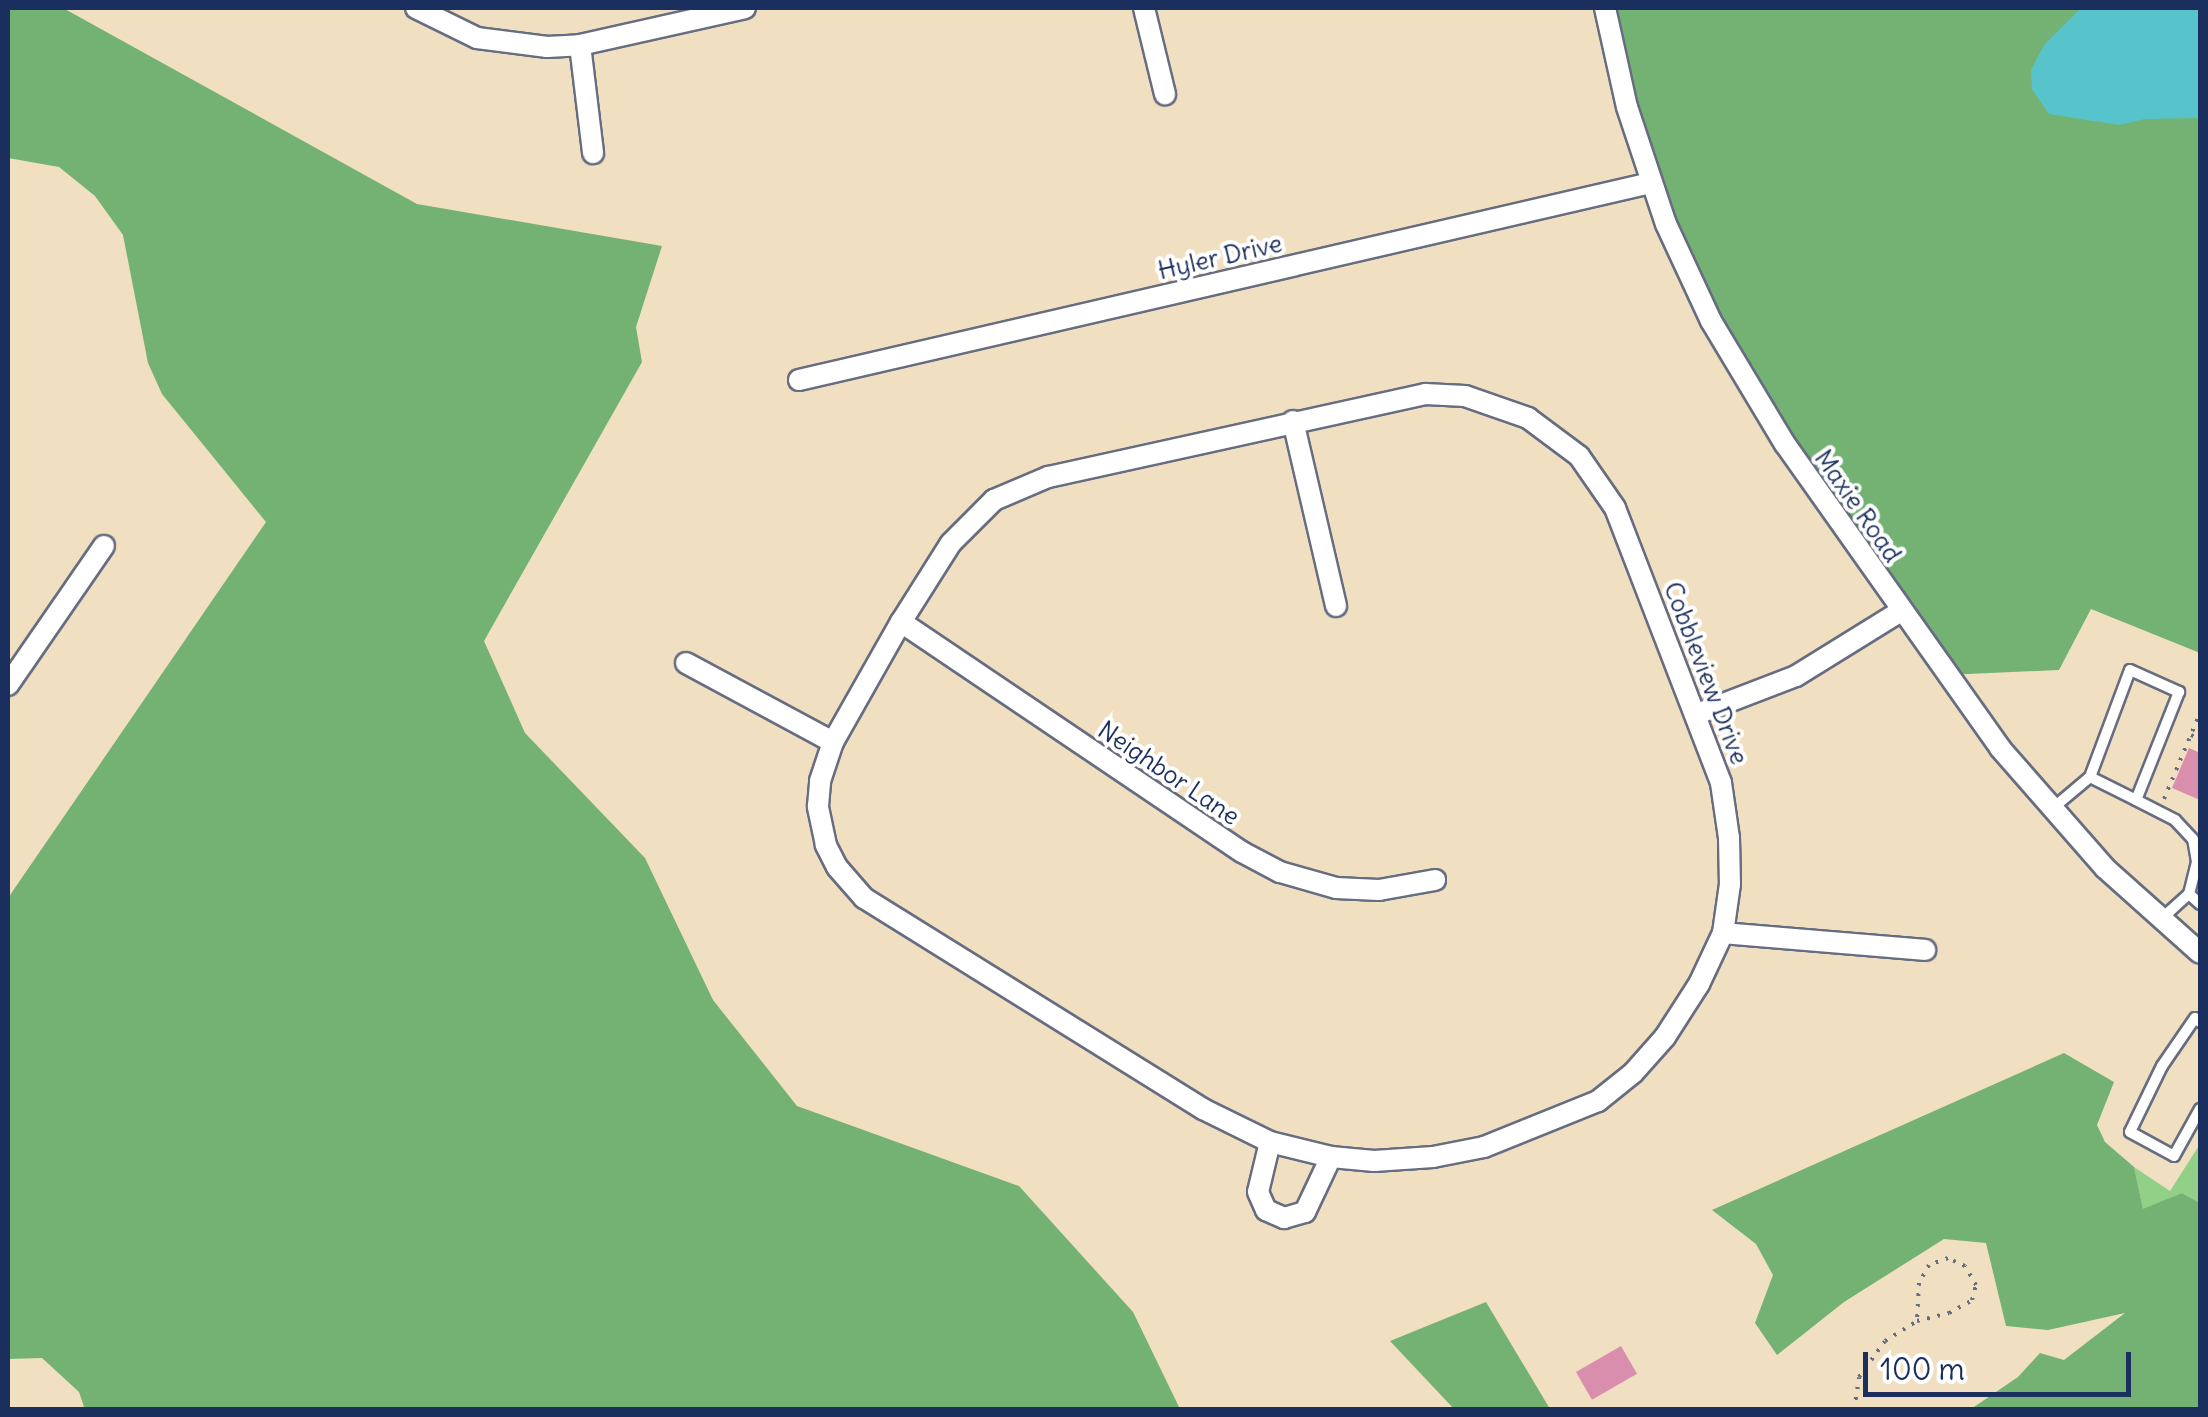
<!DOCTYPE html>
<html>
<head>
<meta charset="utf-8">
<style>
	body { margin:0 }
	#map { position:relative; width:2208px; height:1417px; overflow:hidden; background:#f1dfc1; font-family:Delius,sans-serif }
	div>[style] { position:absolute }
	.green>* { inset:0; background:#91d086 }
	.forest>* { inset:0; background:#74b273 }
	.water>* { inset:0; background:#56c4ca }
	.building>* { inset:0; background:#da8eae; transform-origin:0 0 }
	.path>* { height:4px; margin-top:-2px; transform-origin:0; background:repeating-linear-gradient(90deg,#666d81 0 2.5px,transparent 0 10.5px) }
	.roads { filter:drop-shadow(2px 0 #666d81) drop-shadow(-2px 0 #666d81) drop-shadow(0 2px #666d81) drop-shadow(0 -2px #666d81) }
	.service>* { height:10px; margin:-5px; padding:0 5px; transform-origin:5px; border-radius:5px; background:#fff }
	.minor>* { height:20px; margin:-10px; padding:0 10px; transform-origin:10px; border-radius:10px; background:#fff }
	span { translate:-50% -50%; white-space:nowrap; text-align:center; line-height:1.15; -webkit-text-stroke:8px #fff; paint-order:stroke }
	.street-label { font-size:25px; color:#1b2f5e }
	.frame { position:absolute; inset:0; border:10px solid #1b2f5e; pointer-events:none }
	.scale { position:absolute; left:1863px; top:1352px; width:268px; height:45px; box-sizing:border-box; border:5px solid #1b2f5e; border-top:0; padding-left:12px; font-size:30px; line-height:35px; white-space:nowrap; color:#1b2f5e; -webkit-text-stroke:8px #fff; paint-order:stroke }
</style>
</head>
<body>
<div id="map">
	<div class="green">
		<i style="clip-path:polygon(2200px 1144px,2200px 1203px,2182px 1193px,2143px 1210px,2134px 1167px,2170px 1191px)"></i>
	</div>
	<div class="forest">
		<i style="clip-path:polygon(8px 8px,63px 8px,417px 204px,662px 246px,636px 327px,642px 362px,484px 641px,525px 733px,645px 858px,713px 1000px,797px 1106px,1019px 1186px,1133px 1312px,1180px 1409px,90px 1410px,84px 1407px,79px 1392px,42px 1358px,8px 1359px,8px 898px,266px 522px,162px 394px,148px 363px,123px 235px,95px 196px,59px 167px,8px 158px)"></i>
		<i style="clip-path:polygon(1605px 8px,2200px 8px,2200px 653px,2091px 609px,2059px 670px,1946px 675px,1785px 444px,1686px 270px)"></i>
		<i style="clip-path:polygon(2064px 1053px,2114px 1082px,2097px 1125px,2105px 1142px,2134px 1167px,2143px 1209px,2182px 1193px,2200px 1203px,2200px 1409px,1971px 1409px,2018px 1377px,2040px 1353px,2064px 1360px,2125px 1313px,2048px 1330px,2006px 1326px,1986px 1243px,1944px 1239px,1844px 1302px,1777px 1355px,1755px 1323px,1773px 1275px,1756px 1244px,1712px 1210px)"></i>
		<i style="clip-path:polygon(1486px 1302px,1550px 1409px,1454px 1409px,1390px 1341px)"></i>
	</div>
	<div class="water">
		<i style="clip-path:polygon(2081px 8px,2200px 8px,2200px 118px,2145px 119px,2119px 125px,2049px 114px,2032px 89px,2031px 70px,2044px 45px)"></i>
	</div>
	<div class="building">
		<i style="clip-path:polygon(2189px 748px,2200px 753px,2200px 800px,2172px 788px)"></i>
		<i style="left:1621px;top:1346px;width:32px;height:52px;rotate:60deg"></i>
	</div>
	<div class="path">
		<i style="left:2191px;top:735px;width:10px;rotate:24deg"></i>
		<i style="left:2164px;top:799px;width:93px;rotate:-67.3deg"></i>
		<i style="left:1854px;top:1410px;width:33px;rotate:-81deg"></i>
		<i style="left:1859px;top:1377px;width:44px;rotate:-54.2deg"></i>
		<i style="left:1885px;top:1341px;width:38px;rotate:-32deg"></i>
		<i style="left:1917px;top:1321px;width:33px;rotate:-14deg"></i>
		<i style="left:1949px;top:1313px;width:26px;rotate:-29deg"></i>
		<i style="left:1972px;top:1300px;width:16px;rotate:-75deg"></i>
		<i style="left:1976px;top:1285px;width:22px;rotate:-120deg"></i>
		<i style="left:1965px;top:1266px;width:19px;rotate:-155deg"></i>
		<i style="left:1948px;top:1258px;width:20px;rotate:160deg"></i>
		<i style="left:1929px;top:1265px;width:21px;rotate:119deg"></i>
		<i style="left:1919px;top:1283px;width:38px;rotate:93deg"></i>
	</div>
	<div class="roads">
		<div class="service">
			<i style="left:2090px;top:777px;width:51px;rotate:26.6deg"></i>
			<i style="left:2053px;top:808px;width:48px;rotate:-40deg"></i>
			<i style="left:2090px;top:777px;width:114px;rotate:-69.5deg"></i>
			<i style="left:2130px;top:670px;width:54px;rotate:24.2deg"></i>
			<i style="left:2179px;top:692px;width:116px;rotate:111.7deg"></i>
			<i style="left:2136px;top:800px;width:44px;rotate:27.1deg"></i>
			<i style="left:2175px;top:820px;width:26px;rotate:47deg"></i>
			<i style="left:2193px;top:839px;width:23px;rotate:80deg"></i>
			<i style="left:2197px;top:862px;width:33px;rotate:104deg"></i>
			<i style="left:2189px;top:894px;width:15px;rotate:42deg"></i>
			<i style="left:2160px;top:920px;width:39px;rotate:-42deg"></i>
			<i style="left:2200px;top:1022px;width:6px;rotate:-141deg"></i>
			<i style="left:2195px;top:1018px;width:58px;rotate:124.5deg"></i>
			<i style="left:2162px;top:1066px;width:73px;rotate:115.9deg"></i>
			<i style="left:2130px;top:1132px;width:50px;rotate:28.6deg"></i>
			<i style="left:2174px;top:1156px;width:54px;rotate:-61deg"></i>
		</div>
		<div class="minor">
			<i style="left:416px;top:8px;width:68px;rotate:26.2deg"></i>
			<i style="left:477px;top:38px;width:71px;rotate:7.3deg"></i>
			<i style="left:547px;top:47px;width:33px;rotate:-3deg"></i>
			<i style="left:580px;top:45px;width:169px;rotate:-12.6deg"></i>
			<i style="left:1144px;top:8px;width:89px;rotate:76.3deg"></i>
			<i style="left:1605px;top:8px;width:101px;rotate:77.5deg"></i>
			<i style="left:1627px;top:107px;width:123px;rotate:71.6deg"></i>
			<i style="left:1666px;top:224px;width:107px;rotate:65.1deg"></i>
			<i style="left:1711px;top:321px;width:144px;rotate:59deg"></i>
			<i style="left:1785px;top:444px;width:372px;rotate:54.7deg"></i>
			<i style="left:2000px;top:748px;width:159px;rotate:48.8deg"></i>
			<i style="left:2105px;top:868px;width:127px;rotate:41.8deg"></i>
			<i style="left:580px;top:45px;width:109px;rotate:83.1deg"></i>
			<i style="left:799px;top:380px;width:874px;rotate:-13.02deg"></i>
			<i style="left:1425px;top:394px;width:40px;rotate:2.9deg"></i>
			<i style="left:1465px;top:396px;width:67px;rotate:19.2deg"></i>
			<i style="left:1528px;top:418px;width:64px;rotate:36.7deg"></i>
			<i style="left:1579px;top:456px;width:63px;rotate:55.3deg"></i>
			<i style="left:1615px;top:508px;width:295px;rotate:68.9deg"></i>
			<i style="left:1721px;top:783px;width:56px;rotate:81.7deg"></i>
			<i style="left:1729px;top:838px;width:46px;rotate:88.8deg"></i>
			<i style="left:1730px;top:884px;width:49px;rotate:98.1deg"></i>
			<i style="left:1723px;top:933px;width:56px;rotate:115.2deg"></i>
			<i style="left:1699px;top:984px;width:63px;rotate:122.7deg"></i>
			<i style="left:1665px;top:1037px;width:48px;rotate:131.6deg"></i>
			<i style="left:1633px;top:1073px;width:45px;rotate:141.3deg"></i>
			<i style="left:1598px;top:1101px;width:123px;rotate:158deg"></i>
			<i style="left:1484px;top:1147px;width:52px;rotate:168.9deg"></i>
			<i style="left:1433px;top:1157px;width:59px;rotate:176.1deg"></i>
			<i style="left:1374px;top:1161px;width:43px;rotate:-174.7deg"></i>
			<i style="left:1331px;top:1157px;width:63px;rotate:-166.2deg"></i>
			<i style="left:1270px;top:1142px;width:75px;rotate:-153.8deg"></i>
			<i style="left:1203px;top:1109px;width:399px;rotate:-148.1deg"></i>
			<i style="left:864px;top:898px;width:41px;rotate:-131.1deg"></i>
			<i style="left:837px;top:867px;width:25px;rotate:-117deg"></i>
			<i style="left:826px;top:845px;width:40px;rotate:-102deg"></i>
			<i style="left:818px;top:806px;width:25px;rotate:-85deg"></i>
			<i style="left:820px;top:781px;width:41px;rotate:-71.6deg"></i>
			<i style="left:833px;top:742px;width:138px;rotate:-60.5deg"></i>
			<i style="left:901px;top:622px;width:93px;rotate:-57.7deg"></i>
			<i style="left:951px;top:543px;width:61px;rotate:-45deg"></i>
			<i style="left:994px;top:500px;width:59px;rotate:-23.1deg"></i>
			<i style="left:1048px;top:477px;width:386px;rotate:-12.4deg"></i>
			<i style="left:1293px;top:421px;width:190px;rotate:76.9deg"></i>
			<i style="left:901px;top:622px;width:411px;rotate:34deg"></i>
			<i style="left:1242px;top:852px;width:43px;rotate:27.8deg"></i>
			<i style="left:1280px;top:872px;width:58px;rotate:15.9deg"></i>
			<i style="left:1336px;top:888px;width:43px;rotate:2.7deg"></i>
			<i style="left:1379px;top:890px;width:57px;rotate:-10.1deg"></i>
			<i style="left:686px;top:663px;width:167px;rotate:28.3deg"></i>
			<i style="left:8px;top:685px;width:169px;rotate:-55.4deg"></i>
			<i style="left:1697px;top:714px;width:106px;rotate:-21deg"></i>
			<i style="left:1796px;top:676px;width:123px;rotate:-31.8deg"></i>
			<i style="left:1723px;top:933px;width:203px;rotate:4.8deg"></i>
			<i style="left:1270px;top:1142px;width:51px;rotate:103.5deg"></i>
			<i style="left:1258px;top:1192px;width:20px;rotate:66deg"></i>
			<i style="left:1266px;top:1210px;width:20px;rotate:24deg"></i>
			<i style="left:1284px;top:1218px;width:22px;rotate:-16deg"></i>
			<i style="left:1305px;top:1212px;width:61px;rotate:-64.7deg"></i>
		</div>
	</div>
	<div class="street-label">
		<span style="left:1220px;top:257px;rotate:-13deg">Hyler Drive</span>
		<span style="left:1858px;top:506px;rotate:55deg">Maxie Road</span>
		<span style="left:1706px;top:673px;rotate:69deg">Cobbleview Drive</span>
		<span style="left:1169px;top:773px;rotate:34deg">Neighbor Lane</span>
	</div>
	<div class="frame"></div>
	<div class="scale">100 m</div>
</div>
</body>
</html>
